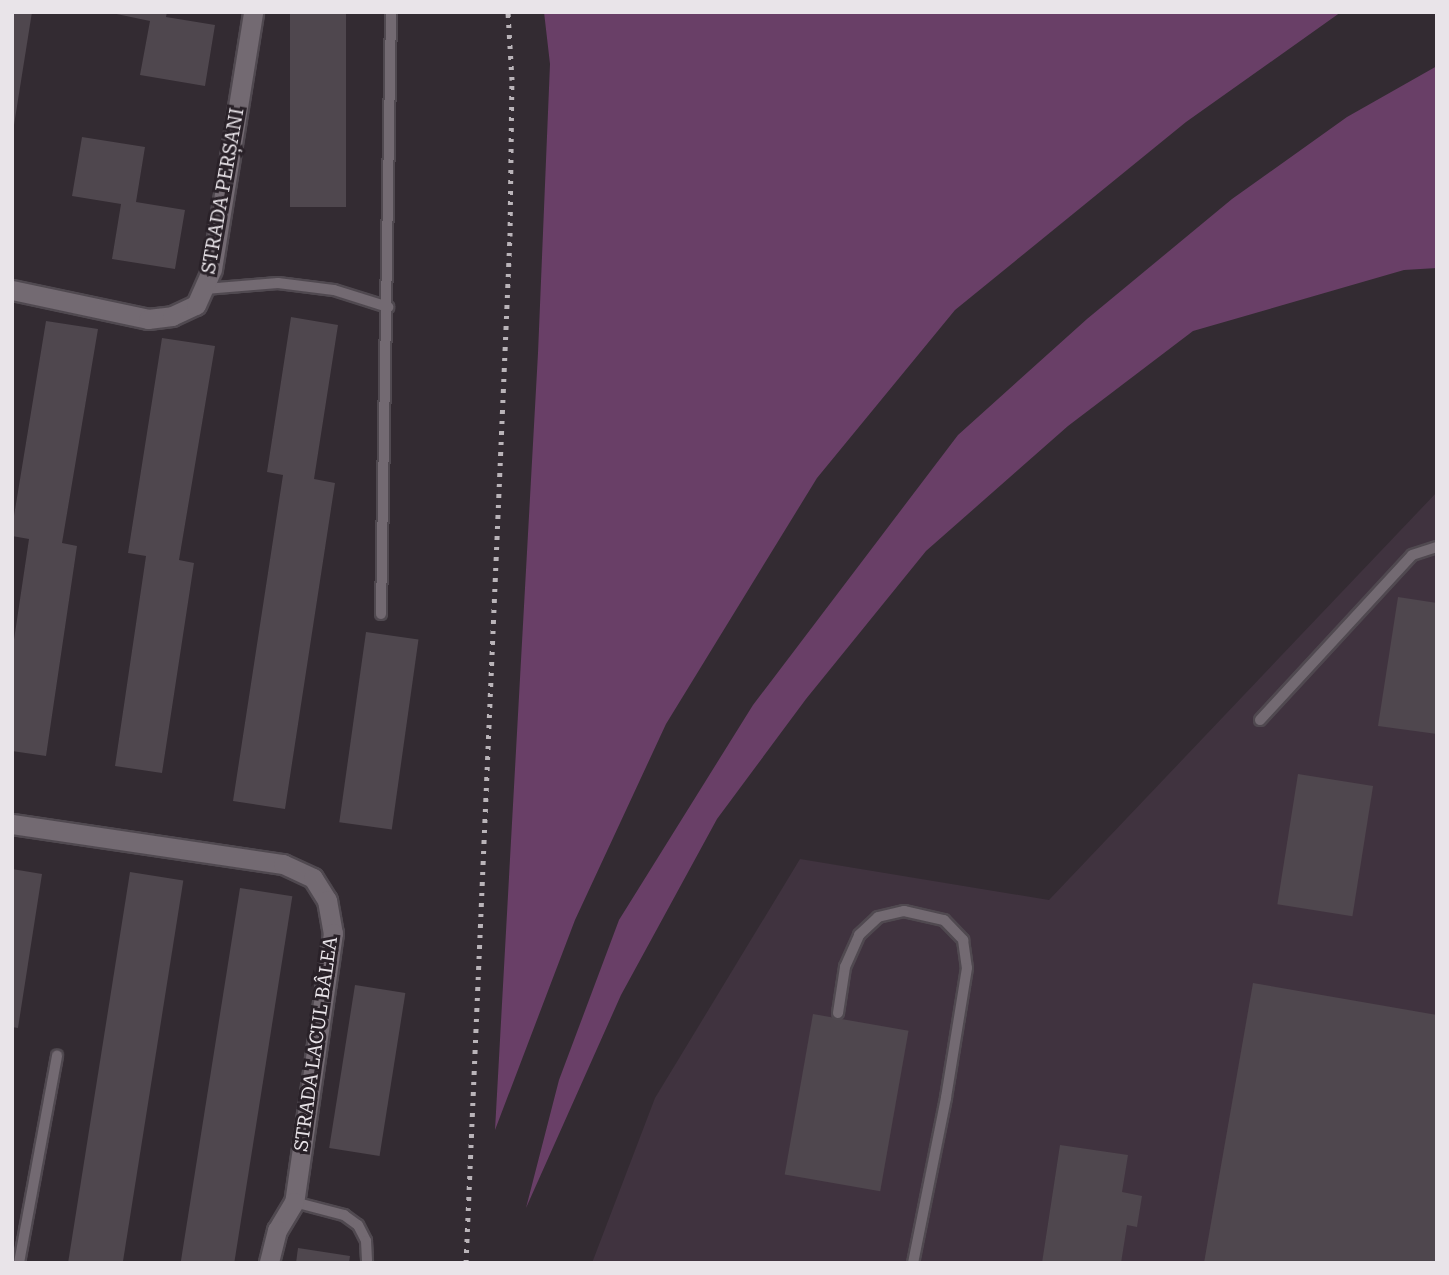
<!DOCTYPE html>
<html>
<head>
<meta charset="utf-8">
<style>
	body { margin:0 }
	#map { position:relative; width:1449px; height:1275px; overflow:hidden; background:#332b32; font-family:"Roboto Serif",serif }
	div>[style] { position:absolute }
	.built>* { inset:0; background:#40333f }
	.green>* { inset:0; background:#693f67 }
	.building>* { inset:0; background:#4f474e; transform-origin:0 0 }
	.roads { filter:drop-shadow(2px 0 #504950) drop-shadow(-2px 0 #504950) drop-shadow(0 2px #504950) drop-shadow(0 -2px #504950) }
	.service>* { height:10px; margin:-5px; padding:0 5px; transform-origin:5px; border-radius:5px; background:#736a72 }
	.minor>* { height:19px; margin:-9.5px; padding:0 9.5px; transform-origin:9.5px; border-radius:9.5px; background:#736a72 }
	.rail>* { height:5px; margin-top:-2.5px; transform-origin:0; background:repeating-linear-gradient(90deg,#bab4b9 0 3.5px,transparent 0 10.5px) }
	span { translate:-50% -50%; white-space:nowrap; text-align:center; line-height:1.15; -webkit-text-stroke:6px #292128; paint-order:stroke }
	.street-label { font-size:19px; color:#e9e4e9 }
	.frame { position:absolute; inset:0; border:14px solid #e9e4e9; pointer-events:none }
</style>
</head>
<body>
<div id="map">
	<div class="built">
		<i style="clip-path:polygon(1437px 492px,1437px 1263px,592px 1263px,655px 1098px,800px 859px,1049px 900px)"></i>
	</div>
	<div class="green">
		<i style="clip-path:polygon(544px 12px,1341px 12px,1186px 122px,955px 310px,817px 478px,666px 724px,575px 920px,495px 1130px,538px 353px,550px 64px)"></i>
		<i style="clip-path:polygon(1437px 66px,1437px 268px,1404px 270px,1193px 331px,1068px 426px,926px 551px,806px 699px,717px 819px,621px 995px,526px 1208px,559px 1080px,619px 920px,753px 705px,958px 435px,1087px 319px,1232px 199px,1347px 117px)"></i>
	</div>
	<div class="building">
		<i style="clip-path:polygon(12px 12px,32px 12px,14px 125px,12px 125px)"></i>
		<i style="clip-path:polygon(107px 12px,167px 12px,166px 17px,215px 25px,205px 86px,140px 75px,150px 21px)"></i>
		<i style="left:290px;top:12px;width:56px;height:195px"></i>
		<i style="clip-path:polygon(82px 137px,145px 147px,136px 202px,185px 210px,175px 269px,112px 259px,121px 204px,72px 196px)"></i>
		<i style="clip-path:polygon(291px 317px,338px 325px,314px 479px,335px 483px,285px 809px,233px 801px,283px 475px,267px 472px)"></i>
		<i style="clip-path:polygon(46px 321px,98px 329px,62px 543px,77px 546px,46px 756px,12px 751px,12px 653px,29px 539px,12px 536px,12px 528px)"></i>
		<i style="clip-path:polygon(162px 338px,215px 346px,179px 560px,194px 563px,162px 773px,115px 766px,146px 556px,128px 553px)"></i>
		<i style="clip-path:polygon(1398px 597px,1437px 603px,1437px 734px,1378px 726px)"></i>
		<i style="left:366px;top:632px;width:53px;height:192px;rotate:8deg"></i>
		<i style="left:1298px;top:774px;width:76px;height:132px;rotate:9deg"></i>
		<i style="clip-path:polygon(12px 869px,42px 874px,18px 1028px,12px 1027px)"></i>
		<i style="left:130px;top:872px;width:54px;height:396px;rotate:9deg"></i>
		<i style="left:240px;top:888px;width:53px;height:379px;rotate:9deg"></i>
		<i style="clip-path:polygon(1253px 983px,1437px 1015px,1437px 1263px,1204px 1263px)"></i>
		<i style="left:355px;top:985px;width:51px;height:165px;rotate:9deg"></i>
		<i style="left:813px;top:1014px;width:97px;height:163px;rotate:10deg"></i>
		<i style="clip-path:polygon(1060px 1145px,1128px 1155px,1122px 1192px,1142px 1196px,1137px 1227px,1127px 1225px,1121px 1263px,1042px 1263px)"></i>
		<i style="clip-path:polygon(298px 1248px,350px 1256px,349px 1263px,296px 1263px)"></i>
	</div>
	<div class="roads">
		<div class="service">
			<i style="left:205px;top:289px;width:73px;rotate:-4.7deg"></i>
			<i style="left:278px;top:283px;width:56px;rotate:7.1deg"></i>
			<i style="left:334px;top:290px;width:57px;rotate:17.5deg"></i>
			<i style="left:381px;top:614px;width:602px;rotate:-89.05deg"></i>
			<i style="left:1260px;top:720px;width:224px;rotate:-47.3deg"></i>
			<i style="left:1412px;top:555px;width:26px;rotate:-18deg"></i>
			<i style="left:838px;top:1013px;width:47px;rotate:-81.3deg"></i>
			<i style="left:845px;top:967px;width:35px;rotate:-66deg"></i>
			<i style="left:859px;top:935px;width:26px;rotate:-43deg"></i>
			<i style="left:878px;top:917px;width:27px;rotate:-13deg"></i>
			<i style="left:904px;top:911px;width:41px;rotate:12.7deg"></i>
			<i style="left:944px;top:920px;width:28px;rotate:46deg"></i>
			<i style="left:963px;top:940px;width:28px;rotate:82deg"></i>
			<i style="left:967px;top:968px;width:132px;rotate:99.2deg"></i>
			<i style="left:946px;top:1098px;width:168px;rotate:101.3deg"></i>
			<i style="left:294px;top:1202px;width:52px;rotate:14.6deg"></i>
			<i style="left:344px;top:1215px;width:17px;rotate:36deg"></i>
			<i style="left:358px;top:1225px;width:18px;rotate:63deg"></i>
			<i style="left:366px;top:1241px;width:22px;rotate:87deg"></i>
			<i style="left:19px;top:1263px;width:211px;rotate:-79.6deg"></i>
		</div>
		<div class="minor">
			<i style="left:12px;top:290px;width:139px;rotate:12deg"></i>
			<i style="left:148px;top:319px;width:24px;rotate:-7deg"></i>
			<i style="left:172px;top:316px;width:26px;rotate:-25deg"></i>
			<i style="left:196px;top:305px;width:39px;rotate:-66deg"></i>
			<i style="left:212px;top:269px;width:260px;rotate:-80.9deg"></i>
			<i style="left:12px;top:824px;width:274px;rotate:8.4deg"></i>
			<i style="left:283px;top:864px;width:33px;rotate:25deg"></i>
			<i style="left:313px;top:878px;width:26px;rotate:58deg"></i>
			<i style="left:327px;top:900px;width:34px;rotate:80deg"></i>
			<i style="left:333px;top:933px;width:272px;rotate:98.2deg"></i>
			<i style="left:294px;top:1202px;width:33px;rotate:121deg"></i>
			<i style="left:277px;top:1230px;width:34px;rotate:104deg"></i>
		</div>
	</div>
	<div class="rail">
		<i style="left:466px;top:1263px;width:1028px;rotate:-87.55deg"></i>
		<i style="left:510px;top:236px;width:156px;rotate:-89.3deg"></i>
		<i style="left:512px;top:80px;width:68px;rotate:-93.4deg"></i>
	</div>
	<div class="street-label">
		<span style="left:223px;top:191px;rotate:-80deg">STRADA PERȘANI</span>
		<span style="left:316px;top:1044px;rotate:-82deg">STRADA LACUL BÂLEA</span>
	</div>
	<div class="frame"></div>
</div>
</body>
</html>
